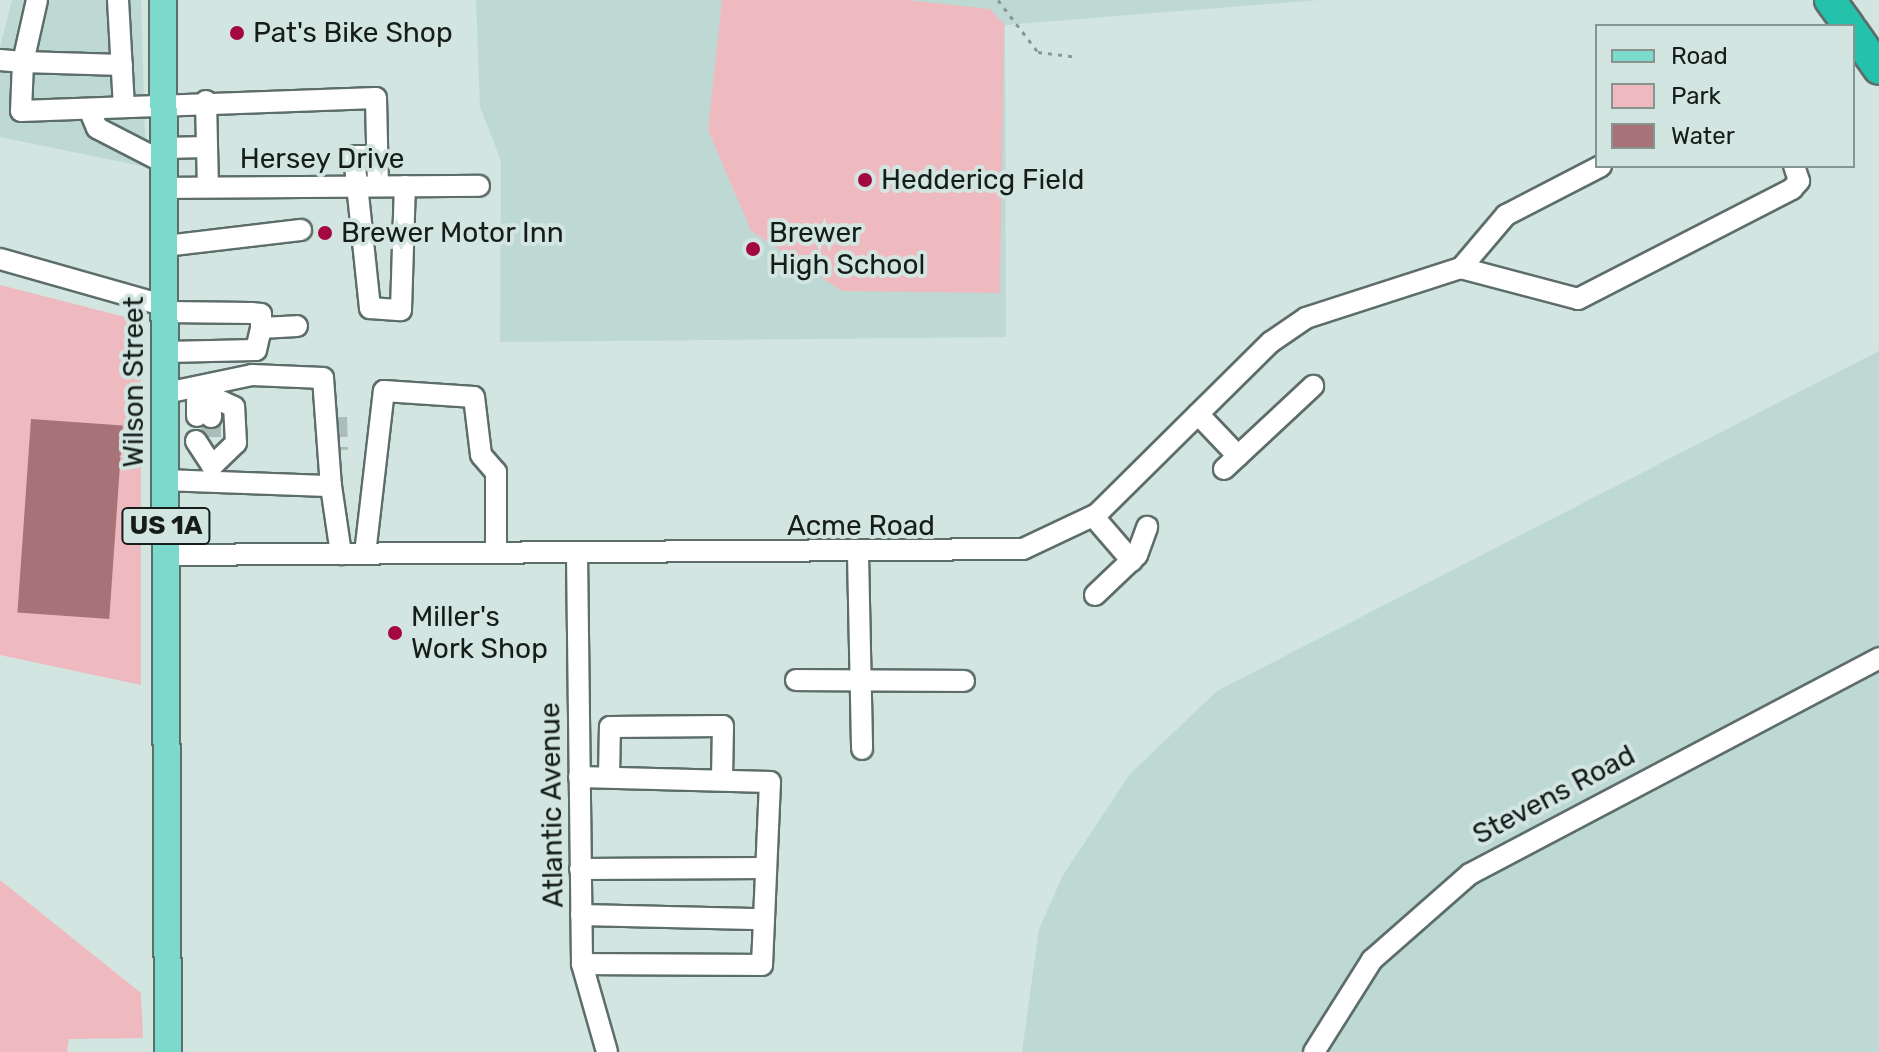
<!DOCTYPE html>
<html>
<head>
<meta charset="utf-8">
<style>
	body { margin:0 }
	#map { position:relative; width:1879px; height:1052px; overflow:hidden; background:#d2e5e1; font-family:Rubik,sans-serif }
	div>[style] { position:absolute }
	.built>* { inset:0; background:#bed9d3 }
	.green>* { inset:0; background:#eebac0 }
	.water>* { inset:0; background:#a77379; transform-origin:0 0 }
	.minor-tunnel>* { height:20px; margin-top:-10px; transform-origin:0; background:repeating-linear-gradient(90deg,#acbdb9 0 20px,transparent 0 30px) }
	.path>* { height:3px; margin-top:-1.5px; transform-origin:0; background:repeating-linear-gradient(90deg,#899794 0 4px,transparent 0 10px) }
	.roads { filter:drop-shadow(2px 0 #5d6d6a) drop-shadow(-2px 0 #5d6d6a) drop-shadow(0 2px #5d6d6a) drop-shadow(0 -2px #5d6d6a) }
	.minor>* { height:20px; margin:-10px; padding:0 10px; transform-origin:10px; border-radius:10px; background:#fff }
	.major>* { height:26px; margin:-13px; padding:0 13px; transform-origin:13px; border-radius:13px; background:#7cdacd }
	.highway>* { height:30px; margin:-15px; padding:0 15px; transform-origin:15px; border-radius:15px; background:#24c1ab }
	.dots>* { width:22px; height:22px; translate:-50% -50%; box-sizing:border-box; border:4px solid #d2e5e1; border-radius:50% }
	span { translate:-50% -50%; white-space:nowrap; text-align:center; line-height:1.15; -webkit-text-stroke:8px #d2e5e1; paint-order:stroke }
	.shield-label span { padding:2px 6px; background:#d2e5e1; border:2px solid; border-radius:6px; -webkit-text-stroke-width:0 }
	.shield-label { font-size:26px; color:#151c1a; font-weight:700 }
	.poi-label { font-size:28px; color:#151c1a }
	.left { translate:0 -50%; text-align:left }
	.street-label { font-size:28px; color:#151c1a }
	.legend { position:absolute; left:1595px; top:24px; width:260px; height:144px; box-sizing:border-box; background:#d2e5e1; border:2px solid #869591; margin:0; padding:10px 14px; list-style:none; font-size:24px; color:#151c1a }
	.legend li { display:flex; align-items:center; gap:16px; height:40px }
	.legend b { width:40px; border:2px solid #869591 }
</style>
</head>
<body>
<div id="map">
	<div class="built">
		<i style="clip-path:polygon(12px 0,141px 0,146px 167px,0 137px,0 47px)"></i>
		<i style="clip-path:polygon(476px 0,1319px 0,1005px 25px,1006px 337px,500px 342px,501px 161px,480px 107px)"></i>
		<i style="clip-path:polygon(1879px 351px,1879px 1052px,1022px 1052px,1039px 929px,1063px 875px,1130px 774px,1217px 691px)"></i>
	</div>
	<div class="green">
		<i style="clip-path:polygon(722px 0,907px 0,990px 9px,1004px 24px,1000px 293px,842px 291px,751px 231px,708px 130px)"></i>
		<i style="clip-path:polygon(0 285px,141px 321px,141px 685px,0 655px)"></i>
		<i style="clip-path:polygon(0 880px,141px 993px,143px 1038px,69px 1039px,67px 1052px,0 1052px)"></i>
	</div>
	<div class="water">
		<i style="left:31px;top:419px;width:92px;height:194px;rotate:4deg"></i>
	</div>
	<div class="minor-tunnel">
		<i style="left:211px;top:417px;width:25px;rotate:90deg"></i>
		<i style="left:337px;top:417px;width:33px;rotate:88deg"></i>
	</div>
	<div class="path">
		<i style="left:998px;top:0;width:66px;rotate:52.4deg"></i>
		<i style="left:1038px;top:52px;width:38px;rotate:7deg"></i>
	</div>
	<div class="roads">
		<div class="minor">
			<i style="left:37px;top:0;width:64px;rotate:102.7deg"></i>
			<i style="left:23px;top:62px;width:99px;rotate:1.7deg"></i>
			<i style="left:118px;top:0;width:106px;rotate:86.8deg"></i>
			<i style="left:0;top:60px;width:23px;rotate:5deg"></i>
			<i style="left:23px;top:62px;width:49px;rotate:92.3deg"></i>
			<i style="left:21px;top:111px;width:355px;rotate:-2.1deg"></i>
			<i style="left:376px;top:98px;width:88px;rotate:88.7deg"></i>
			<i style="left:206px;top:101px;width:86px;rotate:88.7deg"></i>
			<i style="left:89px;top:109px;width:21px;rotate:67deg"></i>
			<i style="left:97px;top:128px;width:76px;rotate:27.2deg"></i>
			<i style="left:165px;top:148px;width:41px;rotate:-1.4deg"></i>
			<i style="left:378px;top:156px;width:24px;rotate:180deg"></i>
			<i style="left:354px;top:156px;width:153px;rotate:84deg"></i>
			<i style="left:370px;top:308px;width:31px;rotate:4deg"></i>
			<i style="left:401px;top:310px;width:124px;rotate:-88.2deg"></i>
			<i style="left:1601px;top:166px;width:107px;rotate:152.7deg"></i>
			<i style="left:1506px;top:215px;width:70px;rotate:130.3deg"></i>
			<i style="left:1461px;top:268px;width:121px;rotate:14.8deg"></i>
			<i style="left:1578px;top:299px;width:241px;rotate:-27.2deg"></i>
			<i style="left:1792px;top:189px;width:11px;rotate:-49deg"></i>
			<i style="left:1799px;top:181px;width:16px;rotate:-108deg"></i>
			<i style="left:165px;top:188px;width:314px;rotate:-0.4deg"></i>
			<i style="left:166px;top:246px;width:136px;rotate:-6.8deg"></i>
			<i style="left:0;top:259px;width:173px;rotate:15.8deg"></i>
			<i style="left:261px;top:328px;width:36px;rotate:-3deg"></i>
			<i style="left:166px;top:352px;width:90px;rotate:-1.3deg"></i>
			<i style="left:256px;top:350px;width:23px;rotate:-77deg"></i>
			<i style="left:261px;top:328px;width:14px;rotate:-90deg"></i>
			<i style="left:261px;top:314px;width:10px;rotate:-174deg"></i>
			<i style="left:251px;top:313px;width:85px;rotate:-179.3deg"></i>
			<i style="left:166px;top:393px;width:88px;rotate:-11.8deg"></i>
			<i style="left:252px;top:375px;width:71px;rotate:2.4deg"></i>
			<i style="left:323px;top:378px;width:108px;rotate:85.8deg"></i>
			<i style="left:1198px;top:414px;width:58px;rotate:46.4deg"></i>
			<i style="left:197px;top:416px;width:14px;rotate:-90deg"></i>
			<i style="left:197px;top:402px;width:18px;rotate:-43deg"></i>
			<i style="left:196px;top:441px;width:30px;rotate:57deg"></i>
			<i style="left:212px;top:466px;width:33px;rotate:-44deg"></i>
			<i style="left:236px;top:443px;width:36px;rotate:-93deg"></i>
			<i style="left:234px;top:407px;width:26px;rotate:-155deg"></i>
			<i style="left:210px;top:396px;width:21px;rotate:87deg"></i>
			<i style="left:1224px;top:469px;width:122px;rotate:-43deg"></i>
			<i style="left:166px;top:480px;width:165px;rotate:2.1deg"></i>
			<i style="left:331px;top:486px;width:69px;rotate:81.6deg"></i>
			<i style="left:1094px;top:517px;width:58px;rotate:49.2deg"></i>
			<i style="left:577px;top:553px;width:411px;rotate:89.3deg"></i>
			<i style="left:582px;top:964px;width:91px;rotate:74.1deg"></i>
			<i style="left:365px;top:554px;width:164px;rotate:-83.4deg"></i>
			<i style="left:384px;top:391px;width:90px;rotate:3.8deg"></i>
			<i style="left:474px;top:397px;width:58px;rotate:83.1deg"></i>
			<i style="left:481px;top:455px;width:23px;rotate:49deg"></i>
			<i style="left:496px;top:472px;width:80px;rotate:90deg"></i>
			<i style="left:858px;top:554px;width:195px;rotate:88.8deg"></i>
			<i style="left:165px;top:555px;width:858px;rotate:-0.4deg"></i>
			<i style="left:1023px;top:549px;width:82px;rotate:-25.3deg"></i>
			<i style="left:1097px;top:514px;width:245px;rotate:-44.7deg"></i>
			<i style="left:1271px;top:342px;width:42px;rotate:-34.4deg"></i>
			<i style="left:1306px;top:318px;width:163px;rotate:-17.9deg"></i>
			<i style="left:1095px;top:595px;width:58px;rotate:-43.6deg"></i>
			<i style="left:1137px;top:555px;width:30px;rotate:-70deg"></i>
			<i style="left:796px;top:680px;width:168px;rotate:0.3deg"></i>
			<i style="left:579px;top:777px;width:191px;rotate:1.5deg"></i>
			<i style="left:770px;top:782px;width:183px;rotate:92.5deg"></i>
			<i style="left:762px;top:965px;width:180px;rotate:-179.7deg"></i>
			<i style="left:609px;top:777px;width:50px;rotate:-88.9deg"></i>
			<i style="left:610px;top:727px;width:113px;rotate:-0.5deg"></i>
			<i style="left:723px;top:726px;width:54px;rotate:91.1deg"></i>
			<i style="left:580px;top:869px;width:186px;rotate:-0.3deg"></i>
			<i style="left:581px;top:915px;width:183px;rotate:1.3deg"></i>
			<i style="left:1314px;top:1052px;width:109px;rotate:-57.8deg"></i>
			<i style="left:1372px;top:960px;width:130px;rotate:-41.3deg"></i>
			<i style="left:1470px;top:874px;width:463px;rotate:-27.8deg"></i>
		</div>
		<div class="major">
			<i style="left:163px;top:0;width:1052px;rotate:89.73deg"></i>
		</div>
		<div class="highway">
			<i style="left:1830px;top:0;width:32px;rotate:54deg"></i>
			<i style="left:1853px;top:32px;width:45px;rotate:54.9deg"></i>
		</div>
	</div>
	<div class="dots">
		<i style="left:237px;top:33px;background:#a3083f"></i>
		<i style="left:865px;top:180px;background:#a3083f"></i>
		<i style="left:325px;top:233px;background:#a3083f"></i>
		<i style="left:753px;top:249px;background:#a3083f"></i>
		<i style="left:395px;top:633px;background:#a3083f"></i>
	</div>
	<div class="shield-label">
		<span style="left:166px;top:526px">US 1A</span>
	</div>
	<div class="poi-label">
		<span class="left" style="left:253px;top:33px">Pat's Bike Shop</span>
		<span class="left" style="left:881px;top:180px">Heddericg Field</span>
		<span class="left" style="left:341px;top:233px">Brewer Motor Inn</span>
		<span class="left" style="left:769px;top:249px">Brewer<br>High School</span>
		<span class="left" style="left:411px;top:633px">Miller's<br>Work Shop</span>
	</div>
	<div class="street-label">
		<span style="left:322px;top:159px">Hersey Drive</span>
		<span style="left:134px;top:382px;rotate:-90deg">Wilson Street</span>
		<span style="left:861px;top:526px">Acme Road</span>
		<span style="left:1554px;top:795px;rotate:-28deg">Stevens Road</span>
		<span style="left:552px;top:805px;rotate:-91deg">Atlantic Avenue</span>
	</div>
	<ul class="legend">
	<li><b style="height:10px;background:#7cdacd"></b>Road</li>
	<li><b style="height:22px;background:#eebac0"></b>Park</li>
	<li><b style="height:22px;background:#a77379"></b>Water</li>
	</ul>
</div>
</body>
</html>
